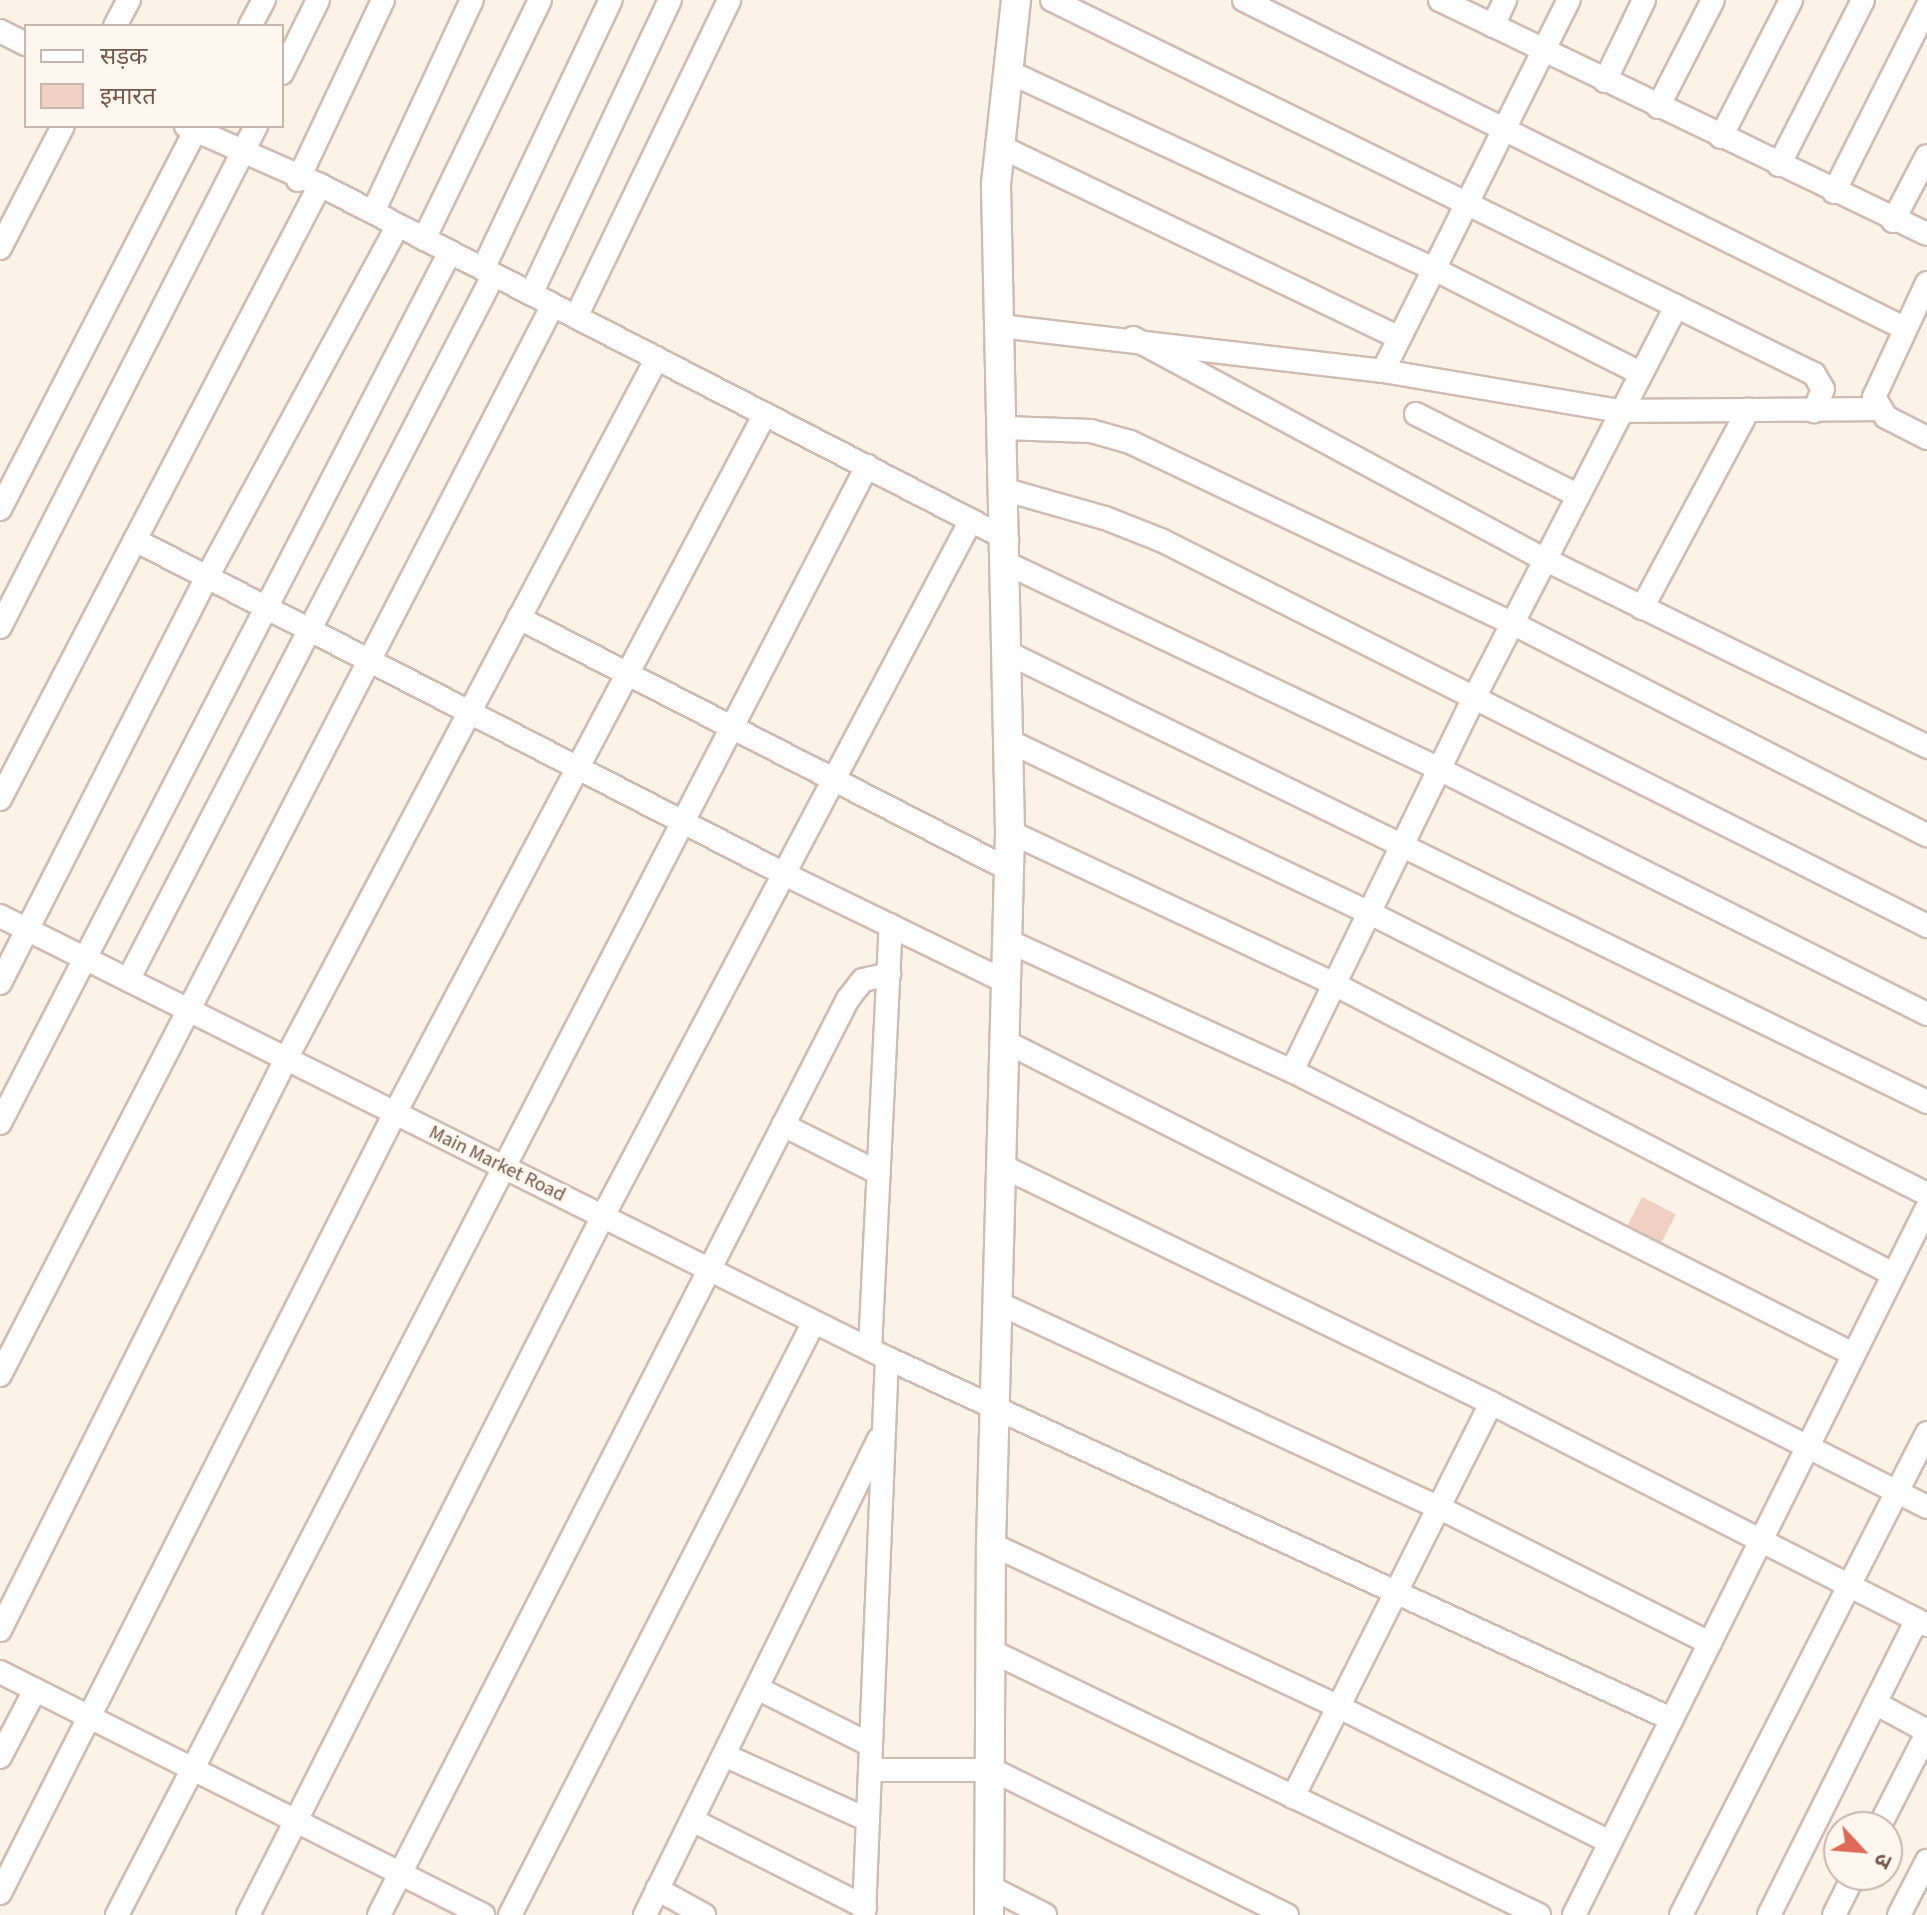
<!DOCTYPE html>
<html>
<head>
<meta charset="utf-8">
<style>
	body { margin:0 }
	#map { position:relative; width:1927px; height:1915px; overflow:hidden; background:#fbf2e8; font-family:"Source Sans 3","Noto Sans Devanagari",sans-serif }
	div>[style] { position:absolute }
	.building>* { inset:0; background:#efd0c2; transform-origin:0 0 }
	.roads { filter:drop-shadow(2px 0 #cfbcb2) drop-shadow(-2px 0 #cfbcb2) drop-shadow(0 2px #cfbcb2) drop-shadow(0 -2px #cfbcb2) }
	.minor>* { height:22px; margin:-11px; padding:0 11px; transform-origin:11px; border-radius:11px; background:#fff }
	.tertiary>* { height:28px; margin:-14px; padding:0 14px; transform-origin:14px; border-radius:14px; background:#fff }
	span { translate:-50% -50%; white-space:nowrap; text-align:center; line-height:1.15; -webkit-text-stroke:6px #fef7ef; paint-order:stroke }
	.street-label { font-size:20px; color:#74584e }
	.legend { position:absolute; left:24px; top:24px; width:260px; height:104px; box-sizing:border-box; background:#fef7ef; border:2px solid #c7b7af; margin:0; padding:10px 14px; list-style:none; font-size:24px; color:#74584e }
	.legend li { display:flex; align-items:center; gap:16px; height:40px }
	.legend b { width:40px; border:2px solid #c7b7af }
	.north { position:absolute; left:1823px; top:1811px; width:80px; height:80px; box-sizing:border-box; background:#fef7ef; border:2px solid #c7b7af; border-radius:50%; rotate:116deg; font-size:22px; font-weight:700; line-height:32px; text-align:center; color:#74584e }
	.north::after { content:''; display:block; margin:auto; width:28px; height:36px; background:#dd6956; clip-path:polygon(50% 0,100% 100%,50% 72%,0 100%) }
</style>
</head>
<body>
<div id="map">
	<div class="building">
		<i style="left:1642px;top:1197px;width:38px;height:41px;rotate:27deg"></i>
	</div>
	<div class="roads">
		<div class="minor">
			<i style="left:1052px;top:0;width:849px;rotate:26.14deg"></i>
			<i style="left:1814px;top:374px;width:17px;rotate:59deg"></i>
			<i style="left:1823px;top:389px;width:24px;rotate:112deg"></i>
			<i style="left:1244px;top:0;width:737px;rotate:26.43deg"></i>
			<i style="left:1440px;top:0;width:540px;rotate:25.66deg"></i>
			<i style="left:115px;top:26px;width:30px;rotate:-62deg"></i>
			<i style="left:250px;top:26px;width:30px;rotate:-62deg"></i>
			<i style="left:1493px;top:26px;width:29px;rotate:-65deg"></i>
			<i style="left:0;top:31px;width:29px;rotate:27deg"></i>
			<i style="left:1007px;top:71px;width:471px;rotate:24.9deg"></i>
			<i style="left:1434px;top:269px;width:231px;rotate:26.8deg"></i>
			<i style="left:282px;top:73px;width:81px;rotate:-63.7deg"></i>
			<i style="left:1605px;top:81px;width:90px;rotate:-64.3deg"></i>
			<i style="left:1658px;top:107px;width:120px;rotate:-62.8deg"></i>
			<i style="left:186px;top:126px;width:146px;rotate:23.8deg"></i>
			<i style="left:320px;top:185px;width:773px;rotate:27.26deg"></i>
			<i style="left:1721px;top:137px;width:154px;rotate:-62.9deg"></i>
			<i style="left:997px;top:145px;width:444px;rotate:25.6deg"></i>
			<i style="left:1779px;top:165px;width:185px;rotate:-63deg"></i>
			<i style="left:298px;top:180px;width:199px;rotate:-64.7deg"></i>
			<i style="left:1834px;top:192px;width:207px;rotate:-63.3deg"></i>
			<i style="left:373px;top:212px;width:234px;rotate:-65deg"></i>
			<i style="left:1893px;top:221px;width:73px;rotate:-62.4deg"></i>
			<i style="left:424px;top:239px;width:266px;rotate:-64.1deg"></i>
			<i style="left:0;top:248px;width:137px;rotate:-62.7deg"></i>
			<i style="left:483px;top:269px;width:298px;rotate:-64.6deg"></i>
			<i style="left:1927px;top:283px;width:126px;rotate:114.9deg"></i>
			<i style="left:1874px;top:397px;width:23px;rotate:59deg"></i>
			<i style="left:1886px;top:417px;width:46px;rotate:27.1deg"></i>
			<i style="left:531px;top:294px;width:325px;rotate:-64.7deg"></i>
			<i style="left:576px;top:317px;width:352px;rotate:-64.2deg"></i>
			<i style="left:1000px;top:326px;width:386px;rotate:6.7deg"></i>
			<i style="left:1383px;top:371px;width:240px;rotate:9.6deg"></i>
			<i style="left:1620px;top:411px;width:258px;rotate:-0.4deg"></i>
			<i style="left:1133px;top:338px;width:467px;rotate:28.3deg"></i>
			<i style="left:1544px;top:559px;width:427px;rotate:26.1deg"></i>
			<i style="left:1383px;top:371px;width:415px;rotate:-63.4deg"></i>
			<i style="left:1416px;top:414px;width:180px;rotate:26.7deg"></i>
			<i style="left:1004px;top:428px;width:87px;rotate:2deg"></i>
			<i style="left:1091px;top:431px;width:41px;rotate:15.8deg"></i>
			<i style="left:1130px;top:442px;width:423px;rotate:25.4deg"></i>
			<i style="left:1512px;top:623px;width:466px;rotate:27.1deg"></i>
			<i style="left:1006px;top:490px;width:103px;rotate:15.8deg"></i>
			<i style="left:1105px;top:518px;width:62px;rotate:21.6deg"></i>
			<i style="left:1163px;top:541px;width:856px;rotate:26.74deg"></i>
			<i style="left:0;top:509px;width:431px;rotate:-62.7deg"></i>
			<i style="left:135px;top:540px;width:730px;rotate:27.23deg"></i>
			<i style="left:784px;top:874px;width:249px;rotate:25.9deg"></i>
			<i style="left:1008px;top:564px;width:477px;rotate:25.4deg"></i>
			<i style="left:1439px;top:769px;width:546px;rotate:26.66deg"></i>
			<i style="left:1642px;top:608px;width:225px;rotate:-61.8deg"></i>
			<i style="left:519px;top:618px;width:552px;rotate:27.17deg"></i>
			<i style="left:0;top:627px;width:563px;rotate:-62.93deg"></i>
			<i style="left:1010px;top:654px;width:1021px;rotate:26.04deg"></i>
			<i style="left:1011px;top:742px;width:398px;rotate:25.5deg"></i>
			<i style="left:1370px;top:913px;width:624px;rotate:26.77deg"></i>
			<i style="left:0;top:799px;width:692px;rotate:-62.47deg"></i>
			<i style="left:1010px;top:832px;width:358px;rotate:25.1deg"></i>
			<i style="left:1334px;top:984px;width:630px;rotate:27.42deg"></i>
			<i style="left:0;top:916px;width:991px;rotate:26.49deg"></i>
			<i style="left:887px;top:1358px;width:863px;rotate:24.72deg"></i>
			<i style="left:1008px;top:941px;width:312px;rotate:24.6deg"></i>
			<i style="left:1292px;top:1071px;width:628px;rotate:26.77deg"></i>
			<i style="left:128px;top:980px;width:793px;rotate:-62.59deg"></i>
			<i style="left:0;top:983px;width:456px;rotate:-63deg"></i>
			<i style="left:207px;top:577px;width:400px;rotate:-61.5deg"></i>
			<i style="left:1008px;top:1043px;width:1029px;rotate:26.79deg"></i>
			<i style="left:1292px;top:1071px;width:415px;rotate:-64deg"></i>
			<i style="left:1474px;top:698px;width:441px;rotate:-62.7deg"></i>
			<i style="left:0;top:1123px;width:980px;rotate:-62.68deg"></i>
			<i style="left:783px;top:1125px;width:107px;rotate:26.6deg"></i>
			<i style="left:1004px;top:1167px;width:541px;rotate:25.85deg"></i>
			<i style="left:1491px;top:1403px;width:489px;rotate:27deg"></i>
			<i style="left:1000px;top:1304px;width:485px;rotate:24.9deg"></i>
			<i style="left:1440px;top:1508px;width:302px;rotate:26.6deg"></i>
			<i style="left:870px;top:1349px;width:424px;rotate:-87.2deg"></i>
			<i style="left:0;top:1375px;width:1204px;rotate:-62.67deg"></i>
			<i style="left:991px;top:1544px;width:382px;rotate:25.1deg"></i>
			<i style="left:1337px;top:1706px;width:305px;rotate:26.5deg"></i>
			<i style="left:0;top:1630px;width:639px;rotate:-63.39deg"></i>
			<i style="left:286px;top:1059px;width:793px;rotate:-62.11deg"></i>
			<i style="left:993px;top:1652px;width:606px;rotate:25.72deg"></i>
			<i style="left:0;top:1672px;width:541px;rotate:26.71deg"></i>
			<i style="left:757px;top:1688px;width:127px;rotate:26.6deg"></i>
			<i style="left:1875px;top:1703px;width:59px;rotate:28.3deg"></i>
			<i style="left:724px;top:1755px;width:158px;rotate:24.3deg"></i>
			<i style="left:0;top:1757px;width:76px;rotate:-62.4deg"></i>
			<i style="left:870px;top:1770px;width:123px"></i>
			<i style="left:993px;top:1770px;width:328px;rotate:26.3deg"></i>
			<i style="left:1293px;top:1797px;width:441px;rotate:-63.3deg"></i>
			<i style="left:692px;top:1820px;width:194px;rotate:26.7deg"></i>
			<i style="left:1879px;top:1827px;width:106px;rotate:-62.9deg"></i>
			<i style="left:990px;top:1887px;width:62px;rotate:27deg"></i>
			<i style="left:657px;top:1889px;width:54px;rotate:29deg"></i>
			<i style="left:0;top:1893px;width:874px;rotate:-63.14deg"></i>
			<i style="left:395px;top:1113px;width:791px;rotate:-62.11deg"></i>
			<i style="left:117px;top:1915px;width:1632px;rotate:-62.63deg"></i>
			<i style="left:248px;top:1915px;width:784px;rotate:-63.08deg"></i>
			<i style="left:603px;top:1216px;width:787px;rotate:-62.13deg"></i>
			<i style="left:379px;top:1915px;width:1029px;rotate:-62.89deg"></i>
			<i style="left:848px;top:999px;width:24px;rotate:-52deg"></i>
			<i style="left:863px;top:980px;width:27px;rotate:-13deg"></i>
			<i style="left:510px;top:1915px;width:666px;rotate:-62.86deg"></i>
			<i style="left:645px;top:1915px;width:530px;rotate:-63.82deg"></i>
			<i style="left:864px;top:1915px;width:557px;rotate:-87.64deg"></i>
			<i style="left:1574px;top:1915px;width:790px;rotate:-63.47deg"></i>
			<i style="left:1681px;top:1915px;width:541px;rotate:-62.96deg"></i>
			<i style="left:1769px;top:1915px;width:330px;rotate:-63.4deg"></i>
			<i style="left:1834px;top:1915px;width:45px;rotate:-63.4deg"></i>
			<i style="left:1899px;top:1915px;width:61px;rotate:-62.6deg"></i>
		</div>
		<div class="tertiary">
			<i style="left:989px;top:1915px;width:371px;rotate:-89.7deg"></i>
			<i style="left:991px;top:1544px;width:712px;rotate:-88.47deg"></i>
			<i style="left:1010px;top:832px;width:648px;rotate:-91.24deg"></i>
			<i style="left:996px;top:184px;width:185px;rotate:-83.8deg"></i>
		</div>
	</div>
	<div class="street-label">
		<span style="left:497px;top:1164px;rotate:26deg">Main Market Road</span>
	</div>
	<ul class="legend">
	<li><b style="height:10px;background:#fff"></b>सड़क</li>
	<li><b style="height:22px;background:#efd0c2"></b>इमारत</li>
	</ul>
	<div class="north">उ</div>
</div>
</body>
</html>
